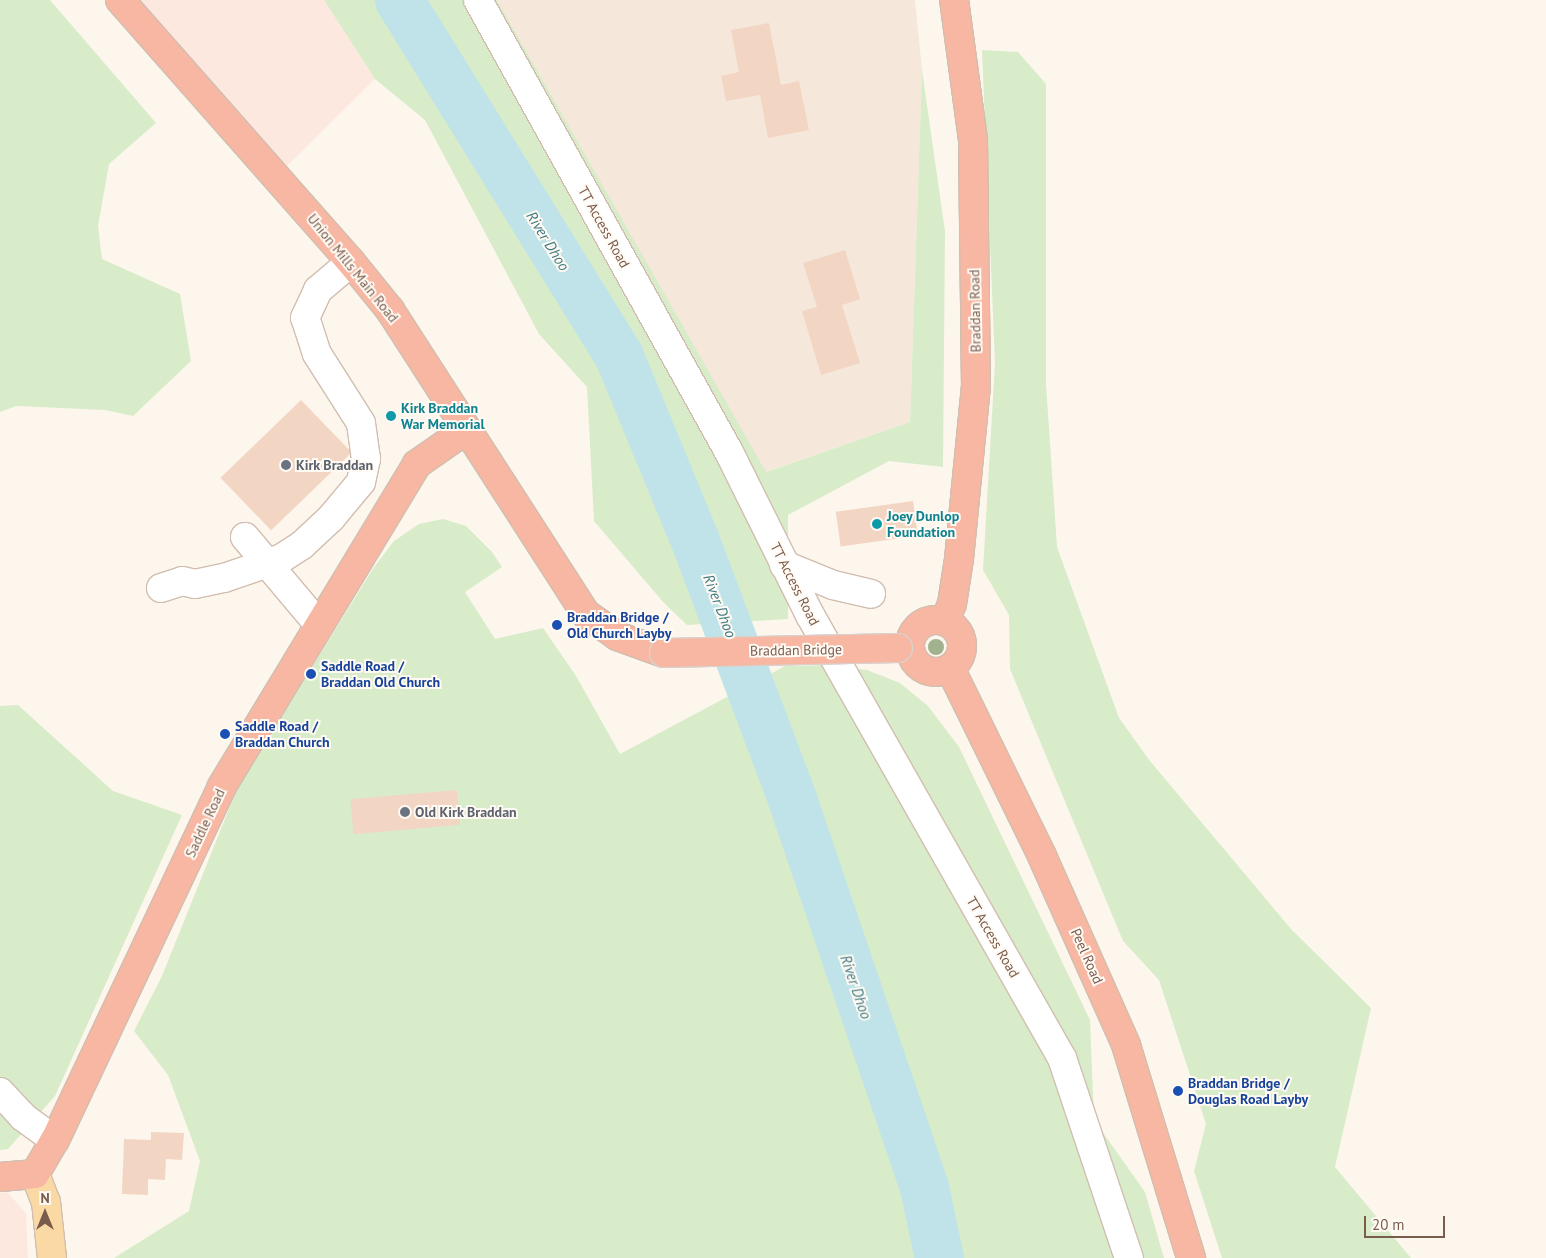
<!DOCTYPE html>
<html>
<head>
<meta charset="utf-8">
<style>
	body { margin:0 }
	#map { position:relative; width:1546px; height:1258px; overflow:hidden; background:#fdf6ec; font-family:"PT Sans",sans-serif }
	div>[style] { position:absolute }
	.residential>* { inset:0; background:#f5e8da }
	.commercial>* { inset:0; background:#fde8e0 }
	.green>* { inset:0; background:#d8ecc9 }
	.river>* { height:49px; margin:-24.5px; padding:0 24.5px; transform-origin:24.5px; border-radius:24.5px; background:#bfe3e8 }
	.building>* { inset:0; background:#f3d5c3; transform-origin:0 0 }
	.roads { filter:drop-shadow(1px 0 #d1beb0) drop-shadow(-1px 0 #d1beb0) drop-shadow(0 1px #d1beb0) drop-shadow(0 -1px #d1beb0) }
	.minor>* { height:28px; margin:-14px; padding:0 14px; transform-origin:14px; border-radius:14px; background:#fff }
	.major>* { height:28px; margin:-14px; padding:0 14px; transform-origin:14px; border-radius:14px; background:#fbd9a5 }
	.highway>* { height:28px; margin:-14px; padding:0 14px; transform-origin:14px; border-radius:14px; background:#f7b7a3 }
	.highway>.ring { margin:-14px; padding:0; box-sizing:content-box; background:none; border:28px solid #f7b7a3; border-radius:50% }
	.bridges { filter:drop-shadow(1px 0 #dad1cd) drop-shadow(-1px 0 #dad1cd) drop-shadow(0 1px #dad1cd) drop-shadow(0 -1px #dad1cd) }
	.highway-bridge>* { height:28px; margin:-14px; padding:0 14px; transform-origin:14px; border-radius:14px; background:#f7b7a3 }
	.trees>* { width:16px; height:16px; margin:-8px; border-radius:50%; background:#a0b28e }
	.dots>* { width:14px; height:14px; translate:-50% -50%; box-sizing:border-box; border:2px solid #fffaf3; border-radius:50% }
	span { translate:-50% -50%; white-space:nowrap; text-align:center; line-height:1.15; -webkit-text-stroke:4px #fffaf3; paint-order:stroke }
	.street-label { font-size:14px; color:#7a5c4d }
	.culture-label { font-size:14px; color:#0d838f; font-weight:700 }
	.left { translate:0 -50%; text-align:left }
	.worship-label { font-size:14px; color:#5b616d; font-weight:700 }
	.transit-label { font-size:14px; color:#164399; font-weight:700 }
	.water-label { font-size:15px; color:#437c86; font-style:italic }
	.north { position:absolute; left:20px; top:1188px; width:50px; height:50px; -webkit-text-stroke:4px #fffaf3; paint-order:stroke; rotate:0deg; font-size:14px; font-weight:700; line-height:20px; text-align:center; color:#7a5c4d }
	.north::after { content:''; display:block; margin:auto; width:18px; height:22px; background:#7a5c4d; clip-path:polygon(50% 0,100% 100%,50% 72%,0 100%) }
	.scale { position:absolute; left:1364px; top:1216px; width:81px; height:22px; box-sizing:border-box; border:2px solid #7a5c4d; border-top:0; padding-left:6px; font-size:15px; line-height:18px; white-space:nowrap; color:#7a5c4d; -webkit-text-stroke:4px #fffaf3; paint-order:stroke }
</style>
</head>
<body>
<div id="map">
	<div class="residential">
		<i style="clip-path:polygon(497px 0,915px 0,922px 70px,910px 422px,765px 472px)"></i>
	</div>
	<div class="commercial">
		<i style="clip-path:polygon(133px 0,324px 0,375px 79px,280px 173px)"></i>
		<i style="clip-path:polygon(7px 1192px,26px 1213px,28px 1258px,0 1258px,0 1193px)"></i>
	</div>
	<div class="green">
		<i style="clip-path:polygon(0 0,50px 0,156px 123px,109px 164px,98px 226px,102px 259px,180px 294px,191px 361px,133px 416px,105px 410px,16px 406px,0 412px)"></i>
		<i style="clip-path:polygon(324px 0,497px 0,766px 472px,910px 422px,922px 70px,945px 231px,943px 467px,889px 461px,788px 515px,788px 619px,687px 625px,664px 603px,594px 521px,587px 387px,539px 334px,425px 120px,375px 79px)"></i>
		<i style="clip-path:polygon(982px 50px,1018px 52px,1046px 84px,1046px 384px,1057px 547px,1119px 718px,1150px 761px,1291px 929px,1371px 1008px,1335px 1167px,1411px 1258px,1222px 1258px,1194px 1171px,1206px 1124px,1159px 980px,1123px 941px,1010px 669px,1009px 615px,983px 570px,995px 363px)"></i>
		<i style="clip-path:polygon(443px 519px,466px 526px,492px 552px,502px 567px,465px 592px,495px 639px,543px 628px,576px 676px,620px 754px,785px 666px,829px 665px,867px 670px,900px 683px,928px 706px,959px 747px,1090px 1020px,1094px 1120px,1145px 1192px,1164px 1258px,114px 1258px,189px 1211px,200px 1161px,168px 1075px,134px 1031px,162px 976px,237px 789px,374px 567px,394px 541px,419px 524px)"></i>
		<i style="clip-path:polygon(18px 705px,113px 791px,182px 815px,55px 1096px,8px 1149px,0 1150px,0 706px)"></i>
	</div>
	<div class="river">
		<i style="left:399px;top:0;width:416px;rotate:58.3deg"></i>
		<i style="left:618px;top:354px;width:199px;rotate:67.6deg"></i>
		<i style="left:694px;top:538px;width:282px;rotate:69.4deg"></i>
		<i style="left:793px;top:802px;width:407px;rotate:71.2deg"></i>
		<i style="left:924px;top:1187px;width:73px;rotate:78.1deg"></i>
	</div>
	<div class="building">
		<i style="clip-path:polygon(769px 23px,781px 85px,799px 81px,809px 130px,768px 138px,760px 95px,726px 101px,721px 76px,739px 72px,731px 30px)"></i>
		<i style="clip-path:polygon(845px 250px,860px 299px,842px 305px,860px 363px,821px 375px,802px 311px,817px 307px,803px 263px)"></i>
		<i style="left:301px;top:400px;width:73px;height:112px;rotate:46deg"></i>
		<i style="left:913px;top:501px;width:35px;height:78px;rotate:82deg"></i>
		<i style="left:457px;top:790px;width:35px;height:107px;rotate:85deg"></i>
		<i style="clip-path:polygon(151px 1132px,184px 1133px,182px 1160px,166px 1159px,165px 1180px,148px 1179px,148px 1195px,122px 1194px,124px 1139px,151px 1140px)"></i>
	</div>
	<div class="roads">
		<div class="minor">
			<i style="left:478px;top:0;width:517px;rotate:60.96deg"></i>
			<i style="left:729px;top:452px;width:182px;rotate:63.6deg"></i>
			<i style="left:810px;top:615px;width:510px;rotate:60.37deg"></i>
			<i style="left:1062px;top:1058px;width:211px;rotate:71.5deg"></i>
			<i style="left:245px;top:537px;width:115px;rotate:49.9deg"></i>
			<i style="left:784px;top:565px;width:53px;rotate:22.2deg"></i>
			<i style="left:833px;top:585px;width:39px;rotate:13deg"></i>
			<i style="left:161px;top:588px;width:22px;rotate:-18deg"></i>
			<i style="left:182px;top:581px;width:13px;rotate:13deg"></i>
			<i style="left:195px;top:584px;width:30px;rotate:-12deg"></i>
			<i style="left:224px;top:578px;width:61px;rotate:-19deg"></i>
			<i style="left:282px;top:558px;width:24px;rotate:-33deg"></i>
			<i style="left:302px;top:545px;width:40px;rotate:-43deg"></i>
			<i style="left:331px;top:518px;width:47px;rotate:-50.2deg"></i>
			<i style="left:361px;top:482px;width:24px;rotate:-78deg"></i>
			<i style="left:366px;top:459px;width:36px;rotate:-98deg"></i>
			<i style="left:361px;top:423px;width:82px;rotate:-122.5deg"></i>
			<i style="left:317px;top:354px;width:38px;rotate:-108deg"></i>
			<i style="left:305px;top:318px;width:31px;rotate:-65deg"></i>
			<i style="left:318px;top:290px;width:43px;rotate:-40.3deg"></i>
			<i style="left:0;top:1092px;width:34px;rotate:47deg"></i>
			<i style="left:23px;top:1117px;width:39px;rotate:36deg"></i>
		</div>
		<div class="major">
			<i style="left:35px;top:1174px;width:30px;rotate:69deg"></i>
			<i style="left:46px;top:1202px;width:56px;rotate:83.9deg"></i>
		</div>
		<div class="highway">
			<i style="left:120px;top:0;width:349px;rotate:48.6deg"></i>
			<i style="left:351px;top:262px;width:62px;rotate:50.9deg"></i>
			<i style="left:390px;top:310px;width:362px;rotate:57.2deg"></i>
			<i style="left:586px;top:614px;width:38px;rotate:35deg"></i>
			<i style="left:617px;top:636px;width:50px;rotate:19.9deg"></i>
			<i class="ring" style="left:910px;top:620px;width:24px;height:24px"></i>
			<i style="left:945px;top:621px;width:18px;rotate:-68deg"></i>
			<i style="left:952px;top:604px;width:46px;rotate:-81.2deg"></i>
			<i style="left:959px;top:559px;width:173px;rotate:-84.4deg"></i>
			<i style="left:976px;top:387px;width:247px;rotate:-90.7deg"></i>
			<i style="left:973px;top:140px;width:141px;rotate:-97.7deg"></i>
			<i style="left:950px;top:668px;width:209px;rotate:63.9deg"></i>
			<i style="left:1042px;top:856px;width:207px;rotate:66deg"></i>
			<i style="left:1126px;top:1045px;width:223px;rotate:73deg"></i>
			<i style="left:0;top:1177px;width:35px;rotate:-5deg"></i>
			<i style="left:35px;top:1174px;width:39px;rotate:-60deg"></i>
			<i style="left:55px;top:1140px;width:391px;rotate:-64.7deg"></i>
			<i style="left:222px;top:786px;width:376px;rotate:-58.8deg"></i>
			<i style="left:417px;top:464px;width:60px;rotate:-34.8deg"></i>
		</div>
	</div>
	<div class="bridges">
		<div class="highway-bridge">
			<i style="left:664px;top:653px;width:234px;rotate:-1.2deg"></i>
		</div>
	</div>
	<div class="trees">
		<i style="left:936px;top:647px"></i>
	</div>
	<div class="dots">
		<i style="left:391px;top:416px;background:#0f9aa8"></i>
		<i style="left:286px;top:465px;background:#6b7280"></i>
		<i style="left:877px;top:524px;background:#0f9aa8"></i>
		<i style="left:557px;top:625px;background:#1a4fb4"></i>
		<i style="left:311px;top:674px;background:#1a4fb4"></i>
		<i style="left:225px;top:734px;background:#1a4fb4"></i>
		<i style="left:405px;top:812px;background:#6b7280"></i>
		<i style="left:1178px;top:1091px;background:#1a4fb4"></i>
	</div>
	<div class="street-label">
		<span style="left:604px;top:227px;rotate:61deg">TT Access Road</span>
		<span style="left:353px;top:268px;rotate:51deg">Union Mills Main Road</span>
		<span style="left:975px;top:311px;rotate:-91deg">Braddan Road</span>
		<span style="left:795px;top:584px;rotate:63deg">TT Access Road</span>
		<span style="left:796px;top:650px;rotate:-1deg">Braddan Bridge</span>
		<span style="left:205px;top:823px;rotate:-65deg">Saddle Road</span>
		<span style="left:993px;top:937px;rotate:60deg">TT Access Road</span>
		<span style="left:1087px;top:956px;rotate:66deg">Peel Road</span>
	</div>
	<div class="culture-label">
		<span class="left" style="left:401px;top:416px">Kirk Braddan<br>War Memorial</span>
		<span class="left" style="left:887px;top:524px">Joey Dunlop<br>Foundation</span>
	</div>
	<div class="worship-label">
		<span class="left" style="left:296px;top:465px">Kirk Braddan</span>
		<span class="left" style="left:415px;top:812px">Old Kirk Braddan</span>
	</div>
	<div class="transit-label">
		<span class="left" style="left:567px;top:625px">Braddan Bridge /<br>Old Church Layby</span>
		<span class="left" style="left:321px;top:674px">Saddle Road /<br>Braddan Old Church</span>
		<span class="left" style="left:235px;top:734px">Saddle Road /<br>Braddan Church</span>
		<span class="left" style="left:1188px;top:1091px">Braddan Bridge /<br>Douglas Road Layby</span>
	</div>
	<div class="water-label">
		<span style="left:548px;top:241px;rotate:58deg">River Dhoo</span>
		<span style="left:720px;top:606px;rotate:69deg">River Dhoo</span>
		<span style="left:856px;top:987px;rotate:71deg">River Dhoo</span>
	</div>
	<div class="north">N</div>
	<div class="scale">20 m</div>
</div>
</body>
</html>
